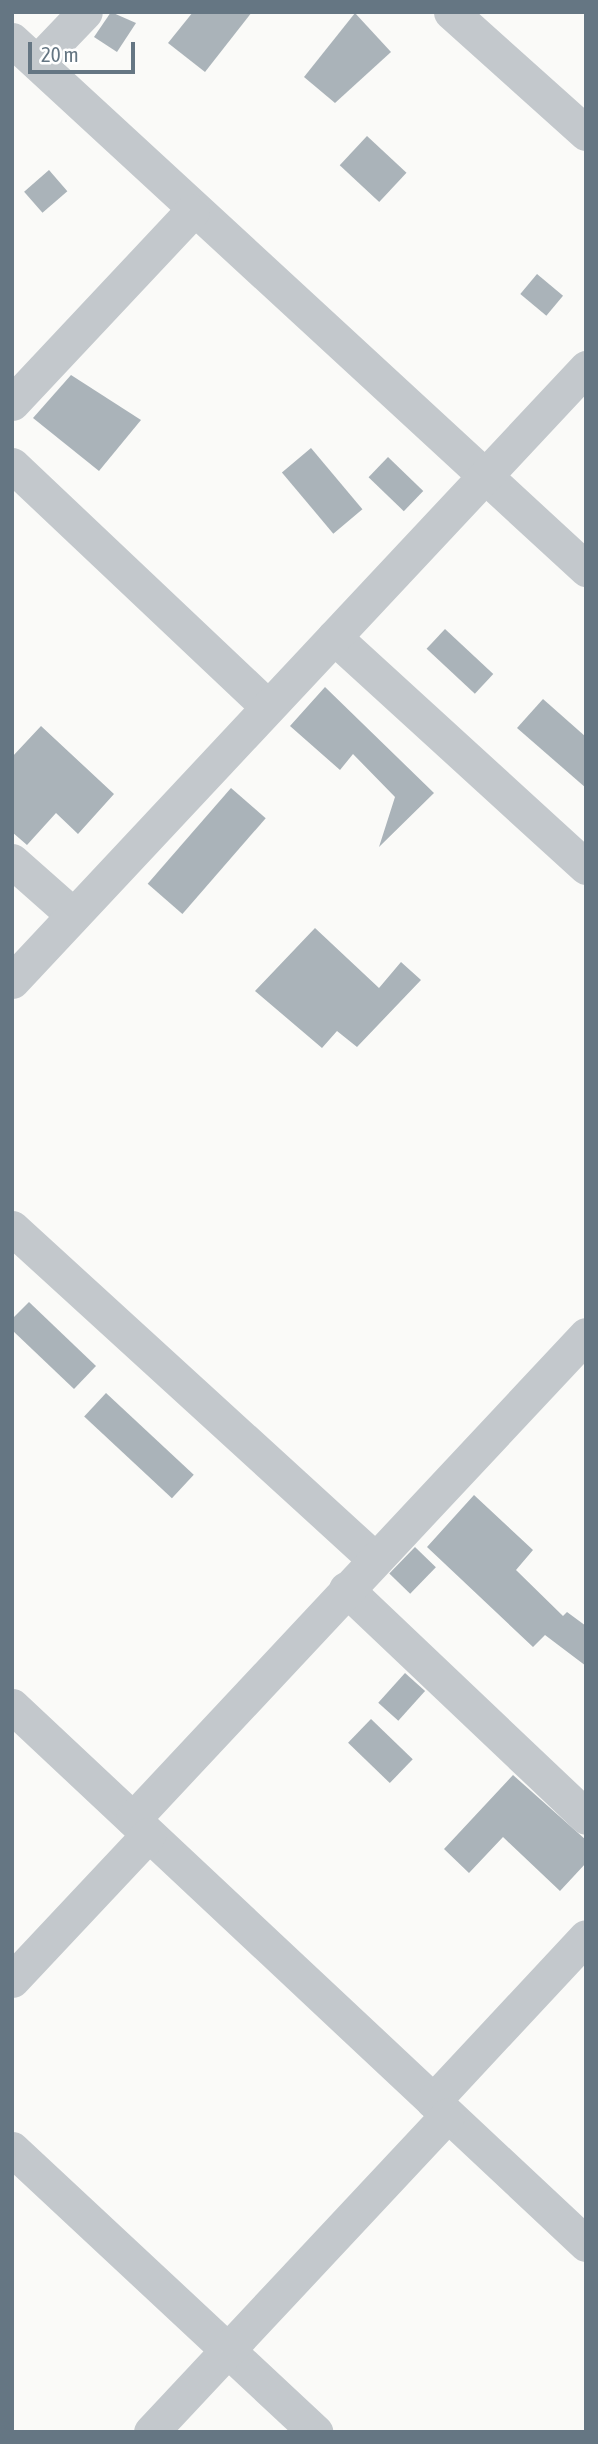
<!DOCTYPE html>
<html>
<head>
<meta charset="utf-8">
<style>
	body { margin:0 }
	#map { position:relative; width:598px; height:2444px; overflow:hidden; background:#fafaf8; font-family:"Asap Condensed",sans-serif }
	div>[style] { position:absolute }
	.building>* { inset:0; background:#aab3b9; transform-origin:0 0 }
	.minor>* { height:35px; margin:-17.5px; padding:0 17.5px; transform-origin:17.5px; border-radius:17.5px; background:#c3c8cc }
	span { translate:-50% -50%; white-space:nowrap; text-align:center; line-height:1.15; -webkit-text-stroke:7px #fff; paint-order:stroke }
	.frame { position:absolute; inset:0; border:14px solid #657683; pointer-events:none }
	.scale { position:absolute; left:28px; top:42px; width:107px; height:32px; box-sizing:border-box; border:4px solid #657683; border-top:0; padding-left:9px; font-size:21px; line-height:24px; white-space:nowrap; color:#657683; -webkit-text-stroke:5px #fff; paint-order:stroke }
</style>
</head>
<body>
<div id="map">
	<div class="building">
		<i style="clip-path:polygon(111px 12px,136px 23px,117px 52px,94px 37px)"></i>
		<i style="clip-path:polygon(193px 12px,252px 12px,205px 72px,168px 43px)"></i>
		<i style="clip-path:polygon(355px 13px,391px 52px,335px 103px,304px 77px)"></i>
		<i style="left:367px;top:136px;width:54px;height:40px;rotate:43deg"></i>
		<i style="left:49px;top:170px;width:28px;height:33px;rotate:49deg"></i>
		<i style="left:537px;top:274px;width:34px;height:26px;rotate:40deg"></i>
		<i style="clip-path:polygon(71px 375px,141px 420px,99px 471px,33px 418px)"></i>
		<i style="left:311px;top:448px;width:80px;height:38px;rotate:50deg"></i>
		<i style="left:388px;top:457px;width:49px;height:28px;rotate:44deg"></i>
		<i style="left:445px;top:629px;width:66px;height:27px;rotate:43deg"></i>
		<i style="clip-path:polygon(325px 687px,434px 793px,379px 847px,395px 797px,353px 754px,340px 770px,290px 726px)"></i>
		<i style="clip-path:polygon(543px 699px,586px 737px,586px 788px,517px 728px)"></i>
		<i style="clip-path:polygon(41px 726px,114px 794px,78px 834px,56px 813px,27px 845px,12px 832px,12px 757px)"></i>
		<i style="left:231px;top:788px;width:46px;height:127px;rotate:41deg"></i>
		<i style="clip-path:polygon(315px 928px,379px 988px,401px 962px,421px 980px,357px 1047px,337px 1031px,322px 1048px,255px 991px)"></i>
		<i style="clip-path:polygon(29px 1302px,96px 1366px,74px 1389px,12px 1330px,12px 1319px)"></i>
		<i style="left:106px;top:1393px;width:120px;height:32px;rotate:43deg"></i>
		<i style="clip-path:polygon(474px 1495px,533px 1550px,516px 1570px,563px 1616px,567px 1612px,586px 1626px,586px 1666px,545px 1635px,533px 1647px,427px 1547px)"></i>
		<i style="left:415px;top:1547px;width:29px;height:37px;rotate:44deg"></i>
		<i style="left:405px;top:1673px;width:27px;height:40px;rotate:42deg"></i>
		<i style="left:371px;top:1719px;width:58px;height:33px;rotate:44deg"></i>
		<i style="clip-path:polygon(513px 1775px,586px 1840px,586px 1863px,560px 1891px,503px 1837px,469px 1873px,444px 1849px)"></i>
	</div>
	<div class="minor">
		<i style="left:451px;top:12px;width:181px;rotate:41.9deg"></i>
		<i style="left:12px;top:40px;width:781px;rotate:42.66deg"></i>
		<i style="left:37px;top:62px;width:69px;rotate:-46.2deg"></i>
		<i style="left:12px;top:403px;width:263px;rotate:-46.8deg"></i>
		<i style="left:12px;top:465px;width:352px;rotate:43.4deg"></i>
		<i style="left:334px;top:637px;width:341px;rotate:42.4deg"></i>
		<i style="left:12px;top:861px;width:80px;rotate:41.5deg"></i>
		<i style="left:12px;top:981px;width:840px;rotate:-46.88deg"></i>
		<i style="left:12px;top:1228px;width:489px;rotate:42.4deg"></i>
		<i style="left:346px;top:1589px;width:331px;rotate:43.5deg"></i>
		<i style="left:12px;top:1706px;width:787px;rotate:43.15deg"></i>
		<i style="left:133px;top:1819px;width:663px;rotate:-46.89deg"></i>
		<i style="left:12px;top:1980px;width:199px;rotate:-46.8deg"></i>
		<i style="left:433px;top:2101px;width:224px;rotate:-47deg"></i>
		<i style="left:12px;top:2149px;width:415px;rotate:43deg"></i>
		<i style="left:151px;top:2432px;width:434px;rotate:-46.9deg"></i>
	</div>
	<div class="frame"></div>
	<div class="scale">20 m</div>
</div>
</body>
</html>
